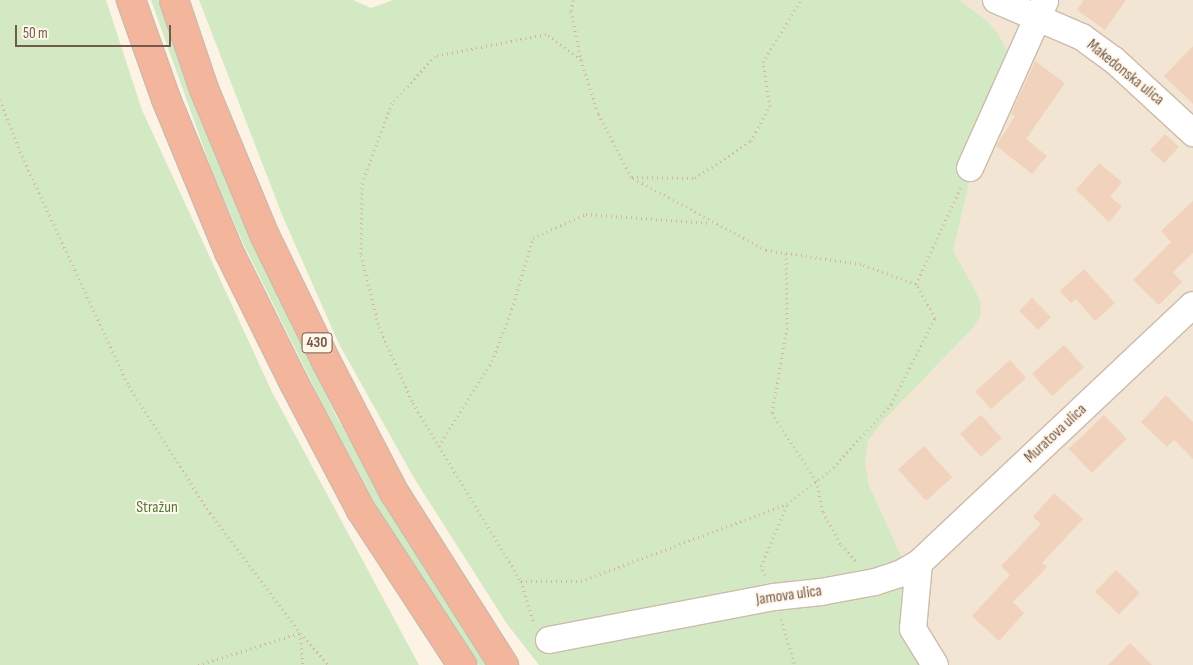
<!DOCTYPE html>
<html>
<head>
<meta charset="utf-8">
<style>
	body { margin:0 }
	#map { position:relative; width:1193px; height:665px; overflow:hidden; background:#fcf3e4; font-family:"Sofia Sans Condensed",sans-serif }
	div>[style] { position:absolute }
	.residential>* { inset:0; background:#f3e5d3 }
	.green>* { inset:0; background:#d2e9c3 }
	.building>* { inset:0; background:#f0d2bd; transform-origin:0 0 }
	.path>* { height:3px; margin-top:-1.5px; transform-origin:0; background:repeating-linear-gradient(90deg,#d5b5a0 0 1px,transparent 0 5px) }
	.roads { filter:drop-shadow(1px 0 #cdbbab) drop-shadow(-1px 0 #cdbbab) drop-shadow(0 1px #cdbbab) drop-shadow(0 -1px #cdbbab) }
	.minor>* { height:26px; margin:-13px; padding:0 13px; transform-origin:13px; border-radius:13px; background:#fff }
	.highway>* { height:28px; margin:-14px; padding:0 14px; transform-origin:14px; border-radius:14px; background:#f4b59d }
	span { translate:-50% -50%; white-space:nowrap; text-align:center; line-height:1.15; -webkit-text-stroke:4px #fff7ea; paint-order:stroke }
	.shield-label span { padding:1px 4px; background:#fff7ea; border:1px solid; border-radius:4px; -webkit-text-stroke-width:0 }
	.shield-label { font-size:15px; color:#745a4a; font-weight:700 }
	.street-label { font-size:16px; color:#745a4a }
	.park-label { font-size:16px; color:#527942 }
	.scale { position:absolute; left:15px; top:25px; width:156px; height:22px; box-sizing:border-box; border:2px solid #745a4a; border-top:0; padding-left:6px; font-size:15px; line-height:18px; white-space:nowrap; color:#745a4a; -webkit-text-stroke:4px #fff7ea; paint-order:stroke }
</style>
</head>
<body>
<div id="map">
	<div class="residential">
		<i style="clip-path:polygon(959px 0,1193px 0,1193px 665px,938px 665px,917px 591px,869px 485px,865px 462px,868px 441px,882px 422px,973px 328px,980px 317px,953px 251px,985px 116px,996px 30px)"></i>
	</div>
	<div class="green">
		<i style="clip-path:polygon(0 0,106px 0,142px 110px,272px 392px,419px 665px,0 665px)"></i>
		<i style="clip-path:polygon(151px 0,158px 0,233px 196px,337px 418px,416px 552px,490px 665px,479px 665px,453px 630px,380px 512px,322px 403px,242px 241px,211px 168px)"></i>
		<i style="clip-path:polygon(199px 0,353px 0,371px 8px,393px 0,959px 0,986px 20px,996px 31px,1008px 52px,985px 116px,953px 251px,975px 290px,981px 304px,980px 317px,973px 328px,882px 422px,868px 441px,865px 462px,869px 485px,917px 591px,938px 665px,539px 665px,507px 624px,414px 478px,339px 344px,283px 217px)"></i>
	</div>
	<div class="building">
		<i style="clip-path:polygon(1084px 0,1126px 0,1105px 30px,1077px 10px)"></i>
		<i style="clip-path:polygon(1193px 46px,1193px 104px,1164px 76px)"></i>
		<i style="clip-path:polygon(1035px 61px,1065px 83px,1026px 139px,1047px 156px,1032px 174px,996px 146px,1015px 116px,1011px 114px)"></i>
		<i style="left:1165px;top:134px;width:19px;height:22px;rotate:43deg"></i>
		<i style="clip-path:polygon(1099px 163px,1122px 182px,1110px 197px,1122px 206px,1109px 222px,1076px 190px)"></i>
		<i style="clip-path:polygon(1193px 201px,1193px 253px,1173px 272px,1182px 282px,1159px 305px,1133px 280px,1171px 242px,1161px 231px)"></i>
		<i style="clip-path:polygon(1084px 269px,1115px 303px,1095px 321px,1076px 299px,1071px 303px,1060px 291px)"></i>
		<i style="left:1032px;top:298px;width:27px;height:18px;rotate:45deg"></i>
		<i style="left:1064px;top:345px;width:30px;height:43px;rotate:48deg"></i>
		<i style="left:1010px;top:360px;width:24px;height:47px;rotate:48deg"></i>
		<i style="clip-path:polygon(1166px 395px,1193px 422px,1193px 459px,1174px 440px,1167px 447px,1141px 422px)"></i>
		<i style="left:981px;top:415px;width:31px;height:28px;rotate:48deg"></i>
		<i style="left:1104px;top:415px;width:33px;height:49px;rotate:46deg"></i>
		<i style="left:924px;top:446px;width:42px;height:35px;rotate:48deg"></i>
		<i style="clip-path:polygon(1054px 493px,1083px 519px,1042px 563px,1047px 567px,1013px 602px,1024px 613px,999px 641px,972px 616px,1010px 575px,1001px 566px,1041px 524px,1033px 517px)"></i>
		<i style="left:1116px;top:570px;width:33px;height:30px;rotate:44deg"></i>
		<i style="clip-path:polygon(1130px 643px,1152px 665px,1108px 665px)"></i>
	</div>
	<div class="path">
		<i style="left:573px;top:0;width:11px;rotate:100deg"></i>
		<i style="left:571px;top:11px;width:50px;rotate:78.5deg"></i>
		<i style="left:0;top:100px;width:60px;rotate:68.6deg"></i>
		<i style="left:22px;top:156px;width:254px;rotate:65.1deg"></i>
		<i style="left:129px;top:386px;width:151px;rotate:57.5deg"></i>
		<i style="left:210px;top:513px;width:150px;rotate:53.1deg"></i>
		<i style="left:300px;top:633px;width:43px;rotate:47.8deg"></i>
		<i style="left:632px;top:177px;width:63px;rotate:0.9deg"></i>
		<i style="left:695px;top:178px;width:67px;rotate:-33.5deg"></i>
		<i style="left:751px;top:141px;width:40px;rotate:-62deg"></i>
		<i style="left:770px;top:106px;width:45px;rotate:-99deg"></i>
		<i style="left:763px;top:62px;width:73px;rotate:-58.5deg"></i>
		<i style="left:786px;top:253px;width:75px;rotate:89.2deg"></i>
		<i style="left:787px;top:328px;width:86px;rotate:100deg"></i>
		<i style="left:772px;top:413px;width:81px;rotate:57.1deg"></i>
		<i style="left:816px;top:481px;width:32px;rotate:77deg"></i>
		<i style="left:823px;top:512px;width:38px;rotate:61deg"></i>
		<i style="left:841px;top:545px;width:25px;rotate:47deg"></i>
		<i style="left:916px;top:284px;width:107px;rotate:-65.1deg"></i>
		<i style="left:439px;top:446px;width:100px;rotate:-58.1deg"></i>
		<i style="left:492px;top:361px;width:56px;rotate:-69deg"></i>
		<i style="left:512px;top:309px;width:74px;rotate:-73.5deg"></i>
		<i style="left:533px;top:238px;width:58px;rotate:-24.4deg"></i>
		<i style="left:586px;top:214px;width:123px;rotate:4.2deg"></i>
		<i style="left:765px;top:575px;width:10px;rotate:-114deg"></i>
		<i style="left:761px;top:566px;width:66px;rotate:-66.9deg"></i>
		<i style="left:521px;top:581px;width:60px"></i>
		<i style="left:581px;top:581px;width:220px;rotate:-20.5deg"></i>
		<i style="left:787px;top:504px;width:54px;rotate:-37.5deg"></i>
		<i style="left:830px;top:471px;width:91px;rotate:-47.7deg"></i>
		<i style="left:891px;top:404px;width:97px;rotate:-62.9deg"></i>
		<i style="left:935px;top:318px;width:39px;rotate:-119deg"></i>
		<i style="left:916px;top:284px;width:59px;rotate:-160deg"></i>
		<i style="left:861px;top:264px;width:96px;rotate:-171.6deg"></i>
		<i style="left:766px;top:250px;width:153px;rotate:-151.6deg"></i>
		<i style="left:631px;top:177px;width:72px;rotate:-117.3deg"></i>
		<i style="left:598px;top:113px;width:56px;rotate:-107.8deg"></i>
		<i style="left:581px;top:60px;width:44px;rotate:-143.4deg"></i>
		<i style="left:546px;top:34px;width:113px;rotate:168.8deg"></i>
		<i style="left:435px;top:56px;width:64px;rotate:132.5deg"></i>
		<i style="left:392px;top:103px;width:85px;rotate:110.6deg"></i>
		<i style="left:362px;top:183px;width:72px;rotate:90.8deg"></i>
		<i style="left:361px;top:255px;width:74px;rotate:76deg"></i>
		<i style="left:379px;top:327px;width:83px;rotate:65.9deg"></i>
		<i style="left:413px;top:403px;width:208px;rotate:58.8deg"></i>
		<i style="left:521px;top:581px;width:45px;rotate:73.2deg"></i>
		<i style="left:781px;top:619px;width:48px;rotate:73.1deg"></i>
		<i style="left:198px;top:665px;width:107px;rotate:-17.4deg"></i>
		<i style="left:300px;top:633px;width:32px;rotate:85deg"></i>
	</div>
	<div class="roads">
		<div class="minor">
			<i style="left:996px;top:0;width:94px;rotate:23.3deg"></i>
			<i style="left:1082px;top:37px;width:39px;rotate:36deg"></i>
			<i style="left:1114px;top:60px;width:108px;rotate:42.7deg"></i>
			<i style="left:970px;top:168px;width:183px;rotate:-65.8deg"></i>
			<i style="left:919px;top:563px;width:376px;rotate:-43.3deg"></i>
			<i style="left:549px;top:640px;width:229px;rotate:-10.8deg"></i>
			<i style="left:774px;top:597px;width:47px;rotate:-6.1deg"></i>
			<i style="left:821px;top:592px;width:55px;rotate:-10.5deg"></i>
			<i style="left:875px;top:582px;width:26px;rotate:-18deg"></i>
			<i style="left:900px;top:574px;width:22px;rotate:-30deg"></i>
			<i style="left:919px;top:563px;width:66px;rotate:95.2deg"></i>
			<i style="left:913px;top:629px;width:42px;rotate:58.6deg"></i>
		</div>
		<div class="highway">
			<i style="left:131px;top:0;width:105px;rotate:70.5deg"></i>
			<i style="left:166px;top:99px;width:165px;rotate:67.6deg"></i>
			<i style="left:229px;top:252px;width:146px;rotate:63.6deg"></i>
			<i style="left:294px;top:383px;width:144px;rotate:62.2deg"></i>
			<i style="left:361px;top:510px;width:185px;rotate:56.9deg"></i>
			<i style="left:174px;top:0;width:94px;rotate:71.4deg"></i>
			<i style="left:204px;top:89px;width:159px;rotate:67.5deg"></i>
			<i style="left:265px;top:236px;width:139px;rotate:64deg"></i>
			<i style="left:326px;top:361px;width:148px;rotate:62.6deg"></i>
			<i style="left:394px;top:492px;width:205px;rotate:57.6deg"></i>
		</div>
	</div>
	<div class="shield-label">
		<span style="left:317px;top:343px">430</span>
	</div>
	<div class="street-label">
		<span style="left:1125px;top:73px;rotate:39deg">Makedonska ulica</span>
		<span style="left:1056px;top:434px;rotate:-43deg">Muratova ulica</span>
		<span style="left:789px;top:596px;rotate:-8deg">Jamova ulica</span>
	</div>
	<div class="park-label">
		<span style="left:157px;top:508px">Stražun</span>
	</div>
	<div class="scale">50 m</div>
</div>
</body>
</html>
